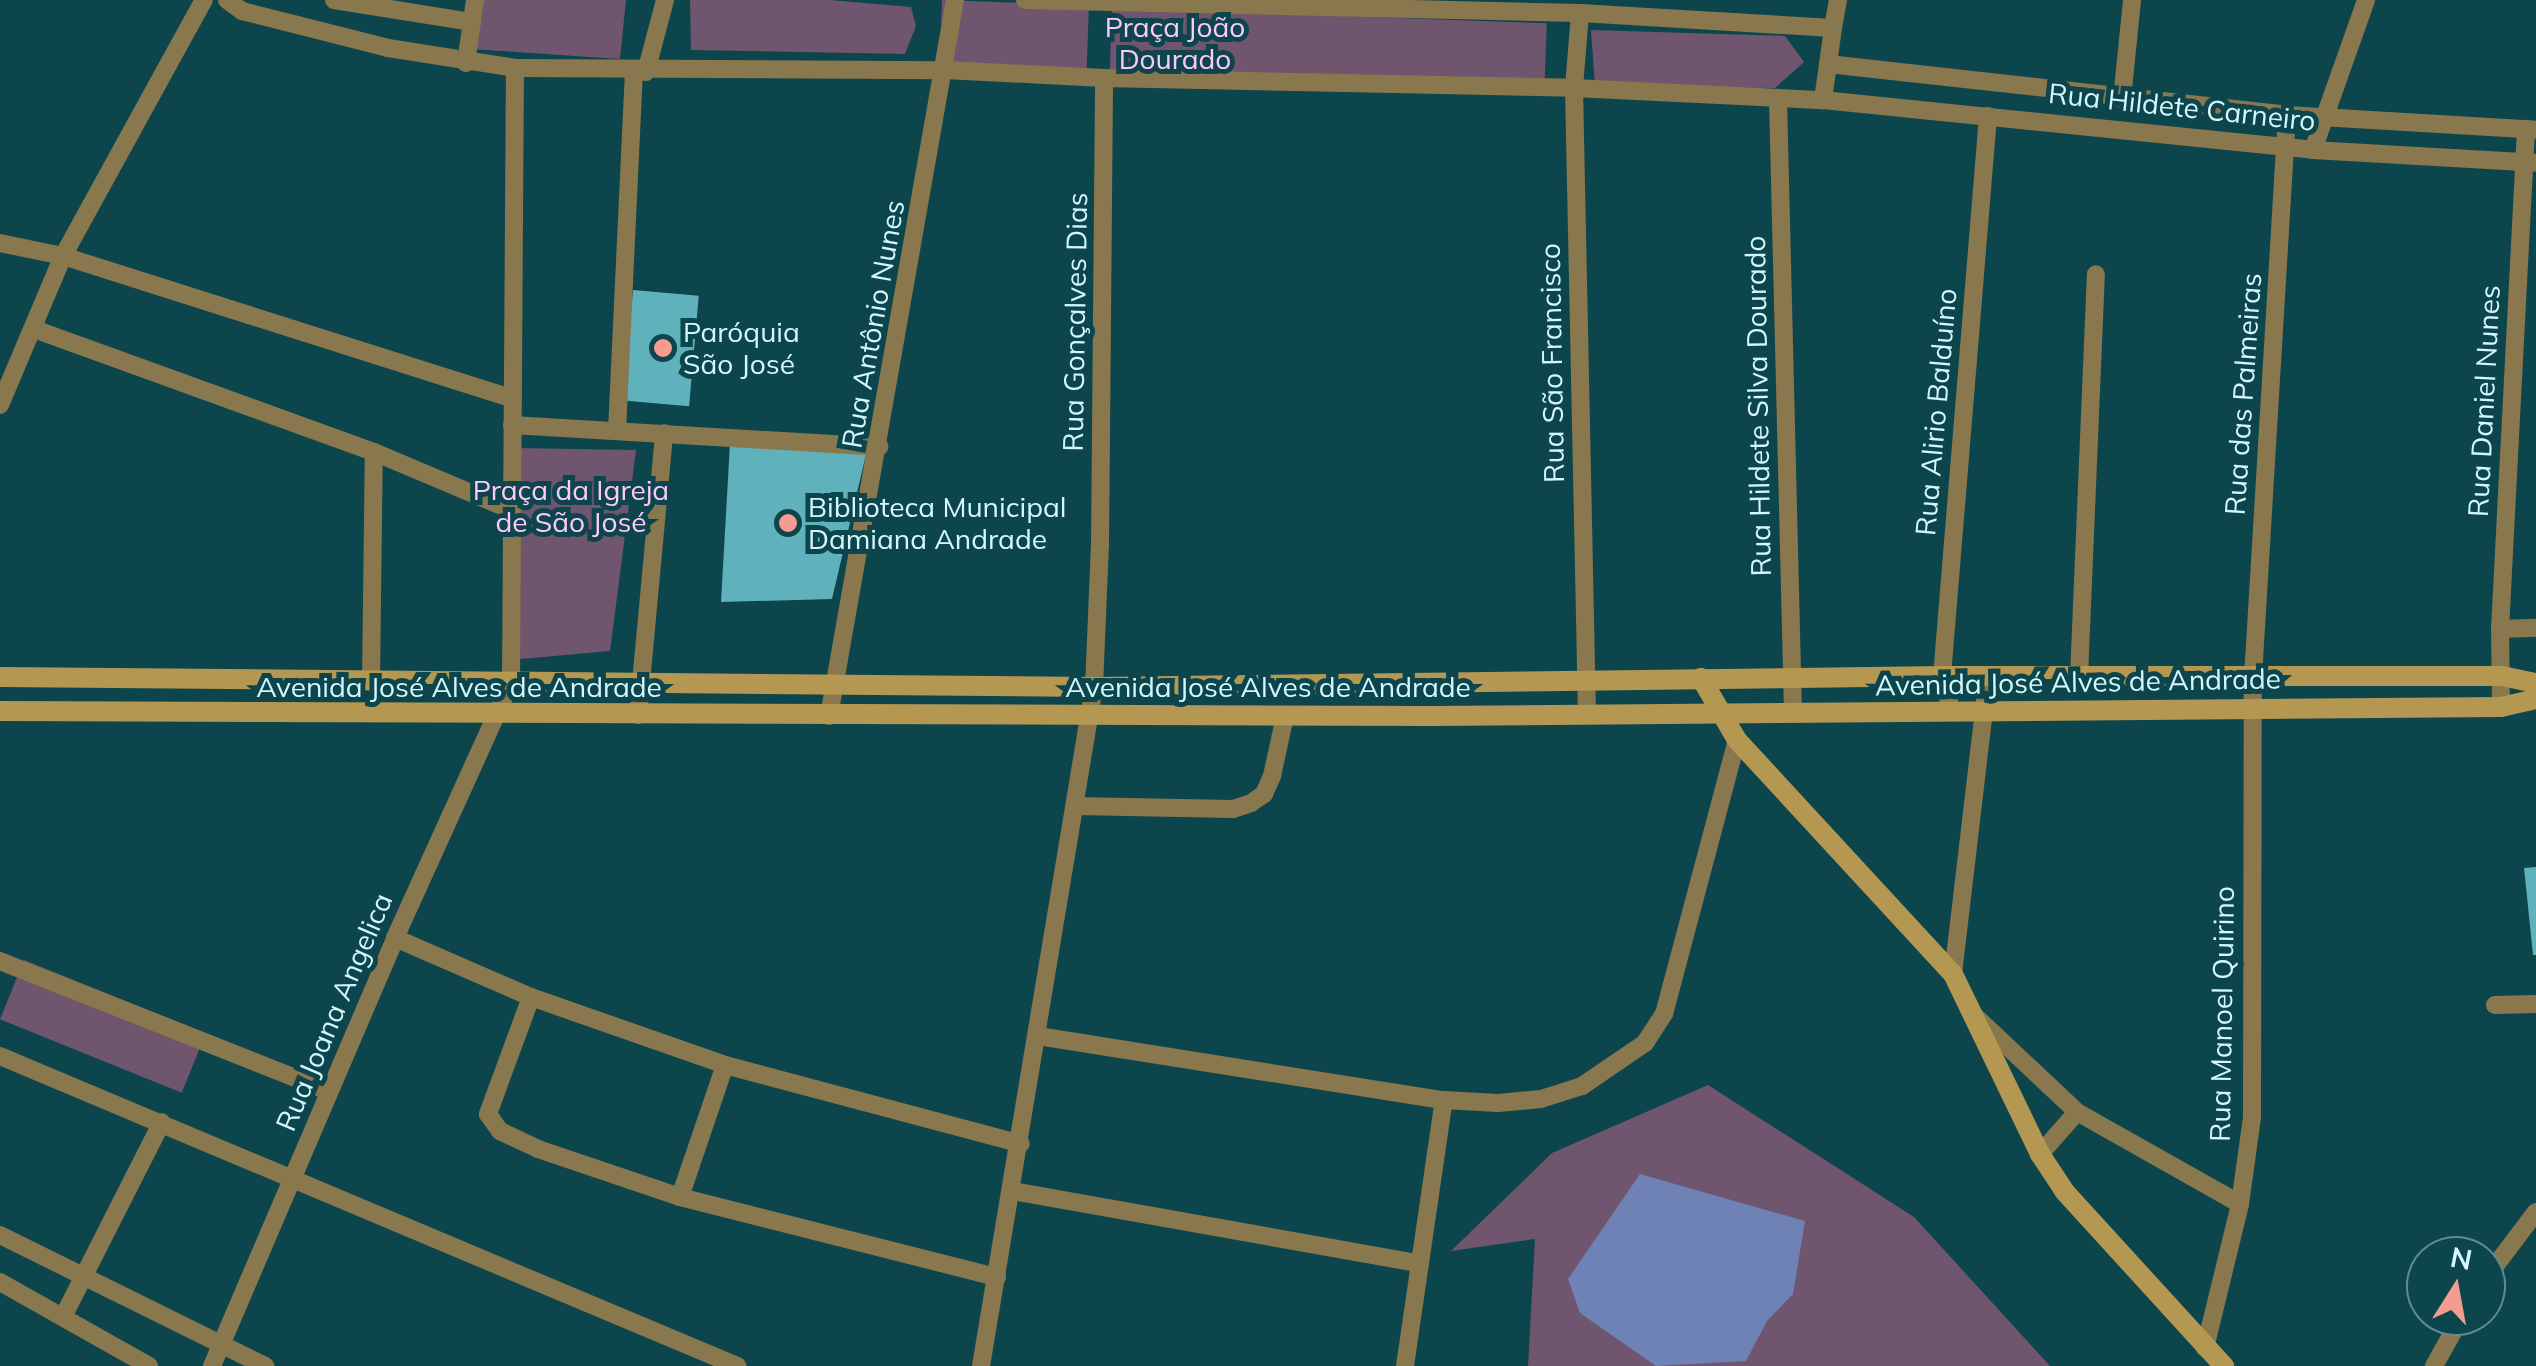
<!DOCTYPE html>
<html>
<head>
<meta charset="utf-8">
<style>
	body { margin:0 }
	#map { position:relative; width:2536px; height:1366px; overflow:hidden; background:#0d454c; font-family:Mulish,sans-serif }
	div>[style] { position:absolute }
	.green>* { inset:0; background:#6f556e; transform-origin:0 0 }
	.water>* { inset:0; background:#6e82b5 }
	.building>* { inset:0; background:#5fb1bc; transform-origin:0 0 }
	.street>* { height:18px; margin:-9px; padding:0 9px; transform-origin:9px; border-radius:9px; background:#89774d }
	.secondary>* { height:20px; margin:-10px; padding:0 10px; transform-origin:10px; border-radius:10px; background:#b49751 }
	.dots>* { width:28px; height:28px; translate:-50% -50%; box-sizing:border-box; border:5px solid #0d454c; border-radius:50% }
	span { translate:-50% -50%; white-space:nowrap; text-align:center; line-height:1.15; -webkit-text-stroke:10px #0d454c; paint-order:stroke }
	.park-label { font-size:28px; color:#fdc8fa }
	.street-label { font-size:28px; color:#d4f7fd }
	.poi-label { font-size:28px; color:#d4f7fd }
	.left { translate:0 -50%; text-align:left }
	.north { position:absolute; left:2406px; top:1236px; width:100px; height:100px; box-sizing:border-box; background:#0d454c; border:2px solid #5d8c93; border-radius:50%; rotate:11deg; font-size:28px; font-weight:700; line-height:40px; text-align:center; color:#d4f7fd }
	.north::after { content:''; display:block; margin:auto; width:35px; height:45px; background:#f59c91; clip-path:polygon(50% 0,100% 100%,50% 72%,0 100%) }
</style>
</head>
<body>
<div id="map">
	<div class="green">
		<i style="clip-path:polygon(481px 0,626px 0,620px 59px,471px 49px)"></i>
		<i style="clip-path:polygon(690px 0,830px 0,911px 7px,916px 26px,905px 54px,691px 50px)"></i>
		<i style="left:942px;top:0;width:147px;height:74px;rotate:2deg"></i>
		<i style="left:1112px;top:8px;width:435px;height:67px;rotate:2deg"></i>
		<i style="clip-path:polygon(1591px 30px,1785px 36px,1804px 62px,1775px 88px,1595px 86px)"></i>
		<i style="clip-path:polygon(515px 448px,636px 450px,610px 651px,510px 660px)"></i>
		<i style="left:24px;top:960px;width:196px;height:64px;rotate:22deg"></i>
		<i style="clip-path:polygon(1708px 1085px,1914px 1217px,2050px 1366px,1528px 1366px,1535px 1239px,1451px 1251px,1552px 1153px)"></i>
	</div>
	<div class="water">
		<i style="clip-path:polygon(1640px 1174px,1805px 1221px,1793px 1294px,1767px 1321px,1746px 1361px,1656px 1366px,1580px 1313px,1568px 1279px)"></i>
	</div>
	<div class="building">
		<i style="left:633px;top:290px;width:66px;height:111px;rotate:5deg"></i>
		<i style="clip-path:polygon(730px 443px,868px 446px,832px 599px,721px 602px)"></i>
		<i style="clip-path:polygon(2536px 867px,2536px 955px,2533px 955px,2524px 868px)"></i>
	</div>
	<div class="street">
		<i style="left:227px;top:0;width:19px;rotate:36deg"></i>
		<i style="left:242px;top:11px;width:151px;rotate:14.2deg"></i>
		<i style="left:388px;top:48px;width:129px;rotate:8.9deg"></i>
		<i style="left:515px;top:68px;width:430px;rotate:0.3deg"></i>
		<i style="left:945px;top:70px;width:159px;rotate:2.9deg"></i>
		<i style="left:1104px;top:78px;width:470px;rotate:1.2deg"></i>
		<i style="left:1574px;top:88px;width:249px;rotate:2.8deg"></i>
		<i style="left:1823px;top:100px;width:493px;rotate:5.8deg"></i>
		<i style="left:2313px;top:150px;width:223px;rotate:3.3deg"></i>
		<i style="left:334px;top:0;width:140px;rotate:9.1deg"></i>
		<i style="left:1025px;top:0;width:555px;rotate:1.34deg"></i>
		<i style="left:1580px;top:13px;width:253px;rotate:3.4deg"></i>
		<i style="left:1833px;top:28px;width:73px;rotate:97.9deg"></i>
		<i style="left:1580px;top:13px;width:75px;rotate:94.6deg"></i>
		<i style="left:1574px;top:88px;width:625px;rotate:88.81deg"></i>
		<i style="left:1833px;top:28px;width:28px;rotate:-80deg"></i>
		<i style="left:466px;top:63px;width:64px;rotate:-81.9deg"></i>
		<i style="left:1828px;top:64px;width:462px;rotate:6.3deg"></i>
		<i style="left:2287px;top:115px;width:249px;rotate:3.4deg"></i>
		<i style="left:646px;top:72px;width:74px;rotate:-75.2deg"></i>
		<i style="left:1778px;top:99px;width:613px;rotate:88.6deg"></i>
		<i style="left:2122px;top:99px;width:100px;rotate:-84.2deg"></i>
		<i style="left:2313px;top:150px;width:159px;rotate:-70.5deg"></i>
		<i style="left:0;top:243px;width:64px;rotate:11.7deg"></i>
		<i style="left:63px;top:256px;width:470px;rotate:17.6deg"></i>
		<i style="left:34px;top:329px;width:362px;rotate:19.9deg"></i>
		<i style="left:374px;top:452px;width:149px;rotate:22.9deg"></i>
		<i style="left:0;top:405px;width:162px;rotate:-67.1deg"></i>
		<i style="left:63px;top:256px;width:292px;rotate:-61.2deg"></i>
		<i style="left:512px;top:425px;width:368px;rotate:3.4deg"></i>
		<i style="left:617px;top:431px;width:359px;rotate:-87.3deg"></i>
		<i style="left:2500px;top:629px;width:36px;rotate:-2deg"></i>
		<i style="left:2079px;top:677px;width:403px;rotate:-87.6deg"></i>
		<i style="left:371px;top:682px;width:230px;rotate:-89.3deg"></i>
		<i style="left:2501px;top:707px;width:78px;rotate:-90.7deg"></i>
		<i style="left:2500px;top:629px;width:501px;rotate:-87.02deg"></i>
		<i style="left:1952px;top:712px;width:37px;rotate:-106deg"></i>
		<i style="left:1942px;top:676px;width:562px;rotate:-85.3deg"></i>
		<i style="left:638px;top:715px;width:283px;rotate:-84.7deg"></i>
		<i style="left:829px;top:716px;width:727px;rotate:-80.02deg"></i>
		<i style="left:1075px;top:806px;width:158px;rotate:1.1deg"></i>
		<i style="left:1233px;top:809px;width:19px;rotate:-18deg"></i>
		<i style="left:1251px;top:803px;width:16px;rotate:-35deg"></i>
		<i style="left:1264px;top:794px;width:20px;rotate:-66deg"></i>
		<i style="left:1272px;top:776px;width:61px;rotate:-77.8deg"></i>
		<i style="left:395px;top:938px;width:148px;rotate:23.5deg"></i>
		<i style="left:531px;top:997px;width:206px;rotate:19.3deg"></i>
		<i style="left:725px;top:1065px;width:306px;rotate:14.9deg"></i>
		<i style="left:0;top:961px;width:354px;rotate:21.6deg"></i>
		<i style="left:1953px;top:974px;width:298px;rotate:-83.3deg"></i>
		<i style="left:531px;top:997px;width:125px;rotate:110.2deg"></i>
		<i style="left:488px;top:1114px;width:21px;rotate:55deg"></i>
		<i style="left:500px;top:1131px;width:42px;rotate:25.3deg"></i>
		<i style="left:538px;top:1149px;width:150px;rotate:18.7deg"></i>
		<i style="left:680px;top:1197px;width:139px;rotate:-71.2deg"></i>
		<i style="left:2495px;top:1005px;width:41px;rotate:-1.4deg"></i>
		<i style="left:1977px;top:1018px;width:137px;rotate:43.2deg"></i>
		<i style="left:2077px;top:1112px;width:187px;rotate:29.4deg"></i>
		<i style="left:1038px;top:1036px;width:411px;rotate:9deg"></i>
		<i style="left:1444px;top:1100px;width:54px;rotate:3.2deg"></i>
		<i style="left:1498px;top:1103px;width:43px;rotate:-5.3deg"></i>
		<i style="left:1541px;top:1099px;width:43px;rotate:-17.6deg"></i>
		<i style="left:1582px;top:1086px;width:76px;rotate:-34.3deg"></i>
		<i style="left:1645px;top:1043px;width:35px;rotate:-57deg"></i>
		<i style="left:1664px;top:1014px;width:284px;rotate:-75.1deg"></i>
		<i style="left:0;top:1056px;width:800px;rotate:22.81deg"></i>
		<i style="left:2040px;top:1154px;width:56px;rotate:-48.6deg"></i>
		<i style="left:1013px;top:1191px;width:412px;rotate:10.1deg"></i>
		<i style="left:680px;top:1197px;width:327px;rotate:14.2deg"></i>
		<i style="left:0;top:1235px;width:296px;rotate:26.3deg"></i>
		<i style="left:2486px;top:1278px;width:83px;rotate:-52.9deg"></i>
		<i style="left:0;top:1282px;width:171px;rotate:29.4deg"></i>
		<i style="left:64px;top:1315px;width:216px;rotate:-63.1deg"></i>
		<i style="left:2205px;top:1348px;width:148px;rotate:-76.3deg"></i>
		<i style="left:2240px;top:1204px;width:87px;rotate:-82.1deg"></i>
		<i style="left:2252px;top:1118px;width:441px;rotate:-89.9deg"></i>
		<i style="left:2253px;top:677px;width:563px;rotate:-86.54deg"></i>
		<i style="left:212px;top:1366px;width:465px;rotate:-66.8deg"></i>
		<i style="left:395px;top:938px;width:281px;rotate:-65.6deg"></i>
		<i style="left:511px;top:682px;width:614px;rotate:-89.63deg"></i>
		<i style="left:981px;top:1366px;width:688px;rotate:-80.55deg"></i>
		<i style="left:1094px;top:687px;width:141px;rotate:-87.6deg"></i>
		<i style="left:1100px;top:546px;width:468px;rotate:-89.5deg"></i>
		<i style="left:1405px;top:1366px;width:269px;rotate:-81.7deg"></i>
		<i style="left:2434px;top:1366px;width:57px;rotate:-60.8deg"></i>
	</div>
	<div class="secondary">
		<i style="left:0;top:677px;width:1094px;rotate:0.52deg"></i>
		<i style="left:1094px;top:687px;width:848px;rotate:-0.74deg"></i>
		<i style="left:1942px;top:676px;width:560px"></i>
		<i style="left:2502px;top:676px;width:35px;rotate:12deg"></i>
		<i style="left:1701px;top:678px;width:72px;rotate:59.9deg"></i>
		<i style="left:1737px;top:740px;width:318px;rotate:47.3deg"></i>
		<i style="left:1953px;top:974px;width:200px;rotate:64.2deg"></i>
		<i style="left:2040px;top:1154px;width:45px;rotate:56.7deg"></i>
		<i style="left:2065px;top:1192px;width:236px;rotate:47.6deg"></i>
		<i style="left:0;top:711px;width:1432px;rotate:0.2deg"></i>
		<i style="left:1432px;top:716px;width:1069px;rotate:-0.48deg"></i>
		<i style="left:2501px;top:707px;width:36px;rotate:-13deg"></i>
	</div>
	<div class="dots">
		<i style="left:663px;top:348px;background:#f59c91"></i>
		<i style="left:788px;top:523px;background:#f59c91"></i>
	</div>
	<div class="park-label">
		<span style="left:1175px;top:43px">Praça João<br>Dourado</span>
		<span style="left:571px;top:506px">Praça da Igreja<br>de São José</span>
	</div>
	<div class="street-label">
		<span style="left:2182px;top:107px;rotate:6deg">Rua Hildete Carneiro</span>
		<span style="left:1075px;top:322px;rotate:-89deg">Rua Gonçalves Dias</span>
		<span style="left:873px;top:324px;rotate:-80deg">Rua Antônio Nunes</span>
		<span style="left:1552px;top:363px;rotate:-91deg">Rua São Francisco</span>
		<span style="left:2243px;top:394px;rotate:-86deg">Rua das Palmeiras</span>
		<span style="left:2484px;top:401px;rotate:-87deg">Rua Daniel Nunes</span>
		<span style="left:1758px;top:406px;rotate:-91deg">Rua Hildete Silva Dourado</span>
		<span style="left:1936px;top:412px;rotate:-85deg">Rua Alirio Balduíno</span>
		<span style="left:2078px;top:682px;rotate:-1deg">Avenida José Alves de Andrade</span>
		<span style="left:459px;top:687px">Avenida José Alves de Andrade</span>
		<span style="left:1268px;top:687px">Avenida José Alves de Andrade</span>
		<span style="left:334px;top:1012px;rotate:-67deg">Rua Joana Angelica</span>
		<span style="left:2222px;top:1014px;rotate:-89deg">Rua Manoel Quirino</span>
	</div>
	<div class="poi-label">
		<span class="left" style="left:683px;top:348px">Paróquia<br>São José</span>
		<span class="left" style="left:808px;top:523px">Biblioteca Municipal<br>Damiana Andrade</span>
	</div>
	<div class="north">N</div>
</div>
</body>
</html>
